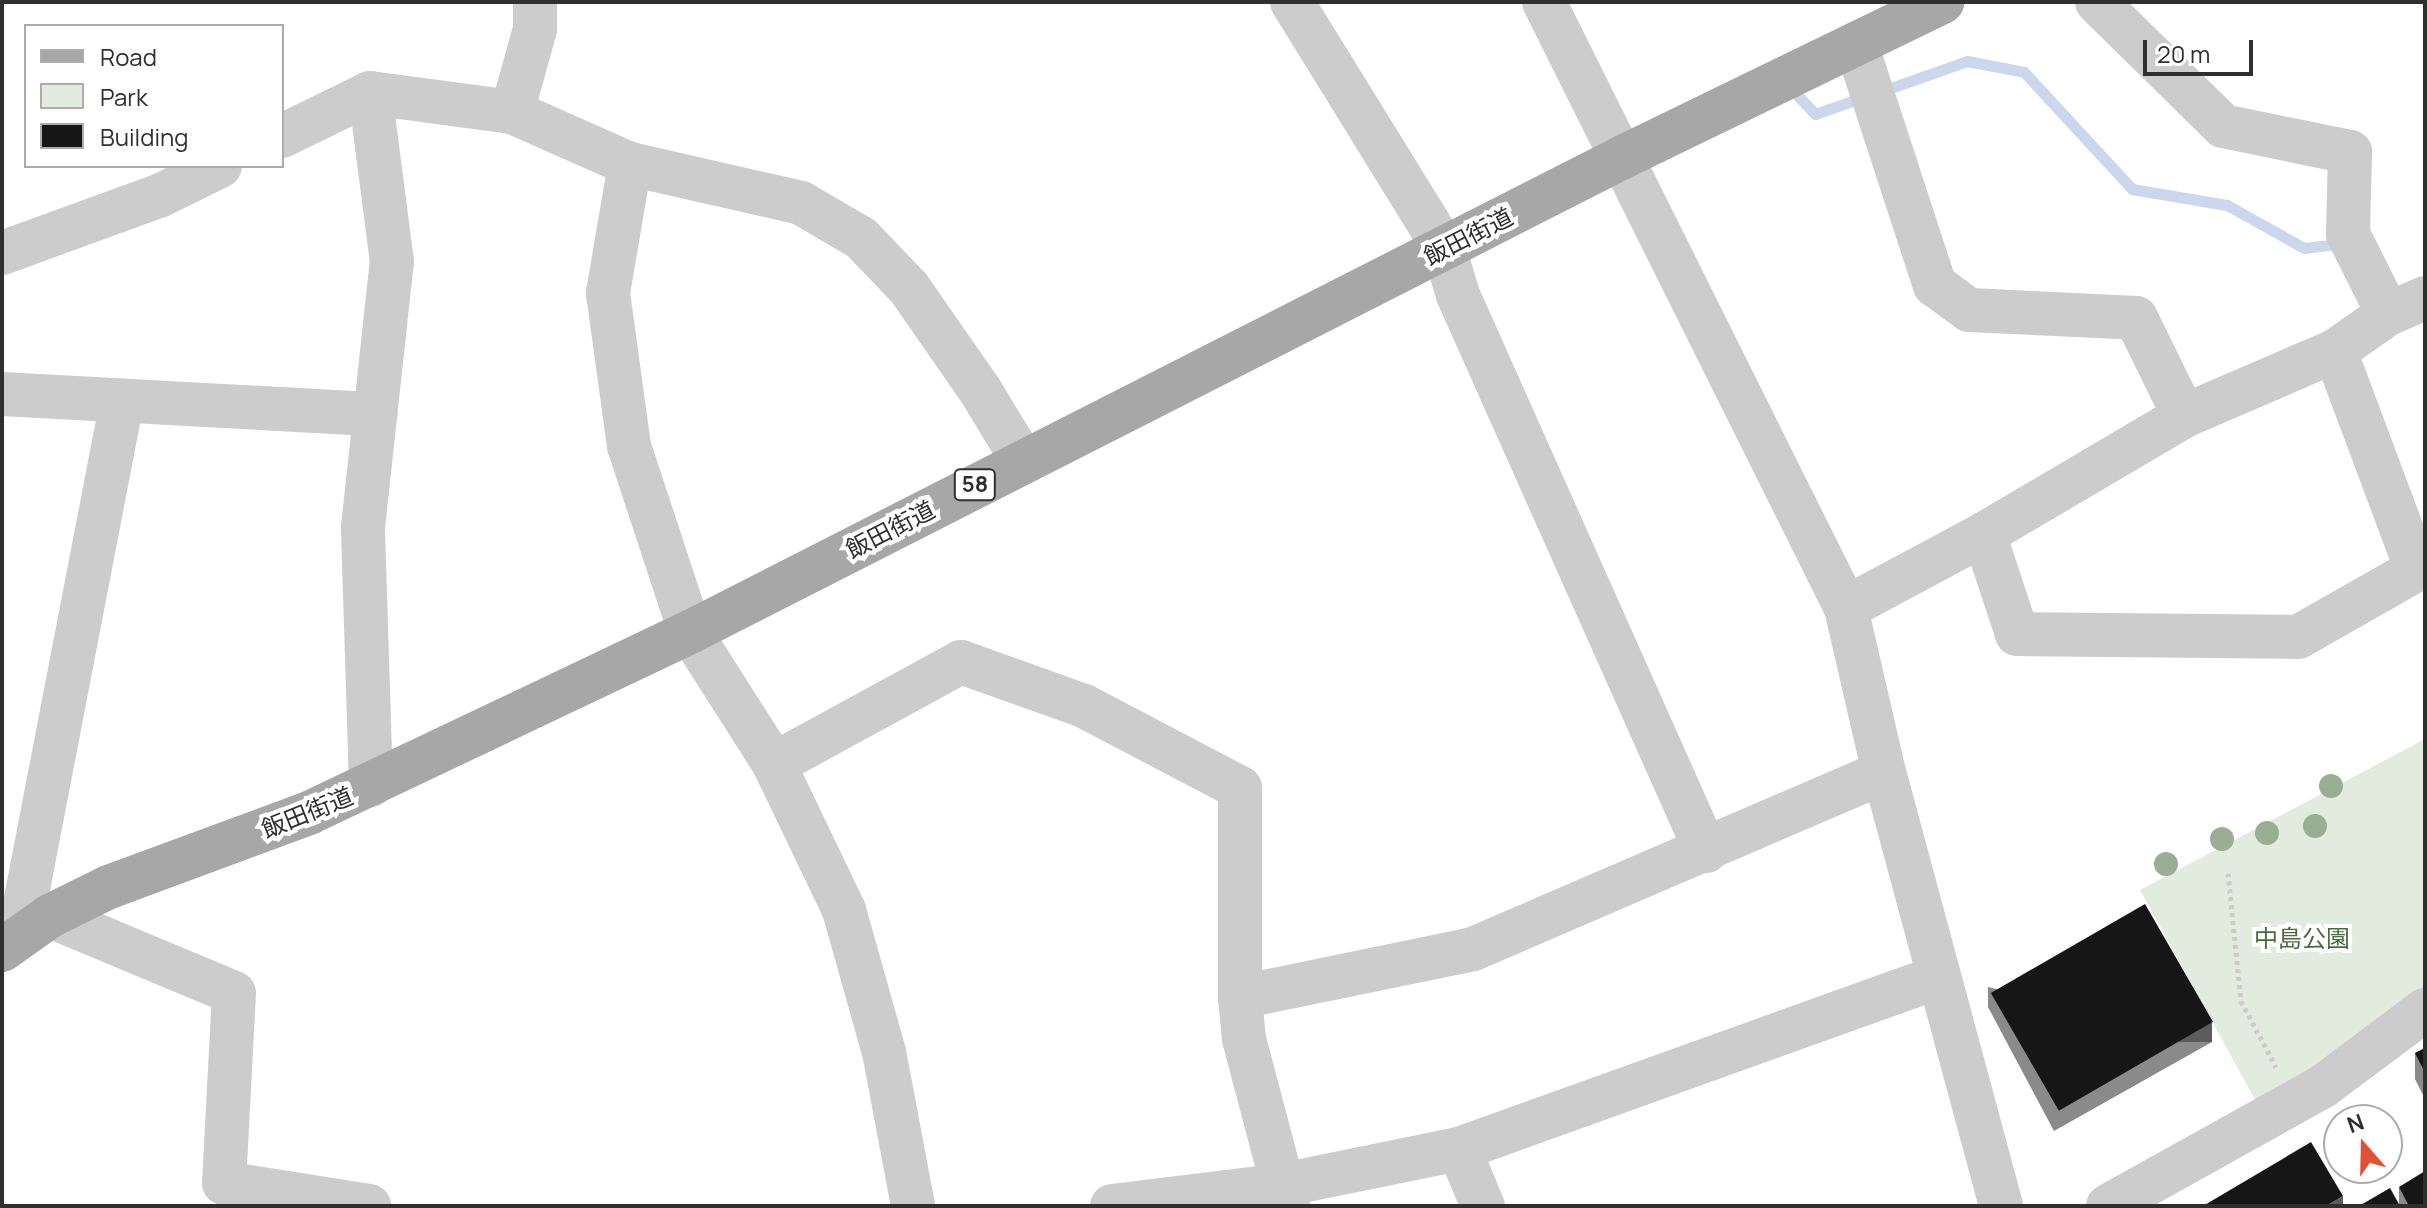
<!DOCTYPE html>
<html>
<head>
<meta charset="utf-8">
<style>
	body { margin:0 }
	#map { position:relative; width:2427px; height:1208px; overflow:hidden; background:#fff; font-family:Manrope,"Noto Sans JP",sans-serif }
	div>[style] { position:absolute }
	.green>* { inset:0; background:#e2ecde }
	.stream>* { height:11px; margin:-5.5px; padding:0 5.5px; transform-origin:5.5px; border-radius:5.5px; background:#cad7ec }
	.path>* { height:5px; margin-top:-2.5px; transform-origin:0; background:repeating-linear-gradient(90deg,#ccc 0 4px,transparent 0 8px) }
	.minor>* { height:44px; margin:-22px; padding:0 22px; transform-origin:22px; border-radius:22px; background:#ccc }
	.major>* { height:44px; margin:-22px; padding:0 22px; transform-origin:22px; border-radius:22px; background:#a7a7a7 }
	.trees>* { width:24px; height:24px; margin:-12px; border-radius:50%; background:#9aae94 }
	.wall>* { inset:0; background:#8a8a8a }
	.shaded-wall>* { inset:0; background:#5c5c5c; transform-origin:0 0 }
	.building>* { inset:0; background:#161616; transform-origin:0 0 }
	span { translate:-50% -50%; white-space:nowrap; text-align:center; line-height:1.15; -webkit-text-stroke:8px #fff; paint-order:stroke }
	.shield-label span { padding:2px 6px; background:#fff; border:2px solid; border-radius:6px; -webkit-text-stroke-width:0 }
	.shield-label { font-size:22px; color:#2f2f2f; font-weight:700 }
	.street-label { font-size:24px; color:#2f2f2f }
	.park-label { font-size:24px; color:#486b3d }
	.frame { position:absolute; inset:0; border:4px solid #2f2f2f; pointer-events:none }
	.legend { position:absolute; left:24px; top:24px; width:260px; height:144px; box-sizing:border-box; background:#fff; border:2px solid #acacac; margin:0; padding:10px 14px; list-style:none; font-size:24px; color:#2f2f2f }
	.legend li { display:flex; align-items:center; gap:16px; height:40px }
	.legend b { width:40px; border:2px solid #acacac }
	.north { position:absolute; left:2323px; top:1104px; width:80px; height:80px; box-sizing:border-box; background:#fff; border:2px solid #acacac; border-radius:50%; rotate:340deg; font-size:22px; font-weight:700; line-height:32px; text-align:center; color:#2f2f2f }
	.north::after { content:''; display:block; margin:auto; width:28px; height:36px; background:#e35035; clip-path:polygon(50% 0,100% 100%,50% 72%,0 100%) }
	.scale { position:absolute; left:2143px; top:40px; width:110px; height:36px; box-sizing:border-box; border:4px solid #2f2f2f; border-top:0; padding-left:10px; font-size:24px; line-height:28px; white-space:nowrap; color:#2f2f2f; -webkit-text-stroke:6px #fff; paint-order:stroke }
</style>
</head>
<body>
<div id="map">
	<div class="green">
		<i style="clip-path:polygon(2425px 739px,2425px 994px,2259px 1107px,2140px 890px)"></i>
	</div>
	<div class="stream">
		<i style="left:1882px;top:91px;width:90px;rotate:-19.4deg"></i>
		<i style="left:1967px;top:61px;width:58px;rotate:10.9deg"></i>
		<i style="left:2024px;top:72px;width:159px;rotate:47.3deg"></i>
		<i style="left:2132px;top:189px;width:96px;rotate:9.6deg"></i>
		<i style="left:2227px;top:205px;width:88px;rotate:29.2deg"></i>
		<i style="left:2304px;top:248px;width:32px;rotate:-7deg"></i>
		<i style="left:1796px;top:94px;width:28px;rotate:46deg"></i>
		<i style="left:1815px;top:114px;width:54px;rotate:-19.4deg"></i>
	</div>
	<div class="path">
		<i style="left:2228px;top:873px;width:129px;rotate:84.2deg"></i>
		<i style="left:2241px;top:1001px;width:75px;rotate:62.1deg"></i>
	</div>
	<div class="minor">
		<i style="left:1292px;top:2px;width:289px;rotate:58.3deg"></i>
		<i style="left:1444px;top:248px;width:49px;rotate:73.4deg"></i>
		<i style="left:1458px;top:295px;width:609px;rotate:65.96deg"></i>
		<i style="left:1544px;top:2px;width:677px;rotate:63.51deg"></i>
		<i style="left:1846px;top:608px;width:168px;rotate:77deg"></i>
		<i style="left:1884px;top:772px;width:449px;rotate:74.9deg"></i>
		<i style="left:2097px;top:2px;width:177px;rotate:44.5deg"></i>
		<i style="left:2223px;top:126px;width:130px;rotate:11.6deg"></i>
		<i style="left:2350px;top:152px;width:82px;rotate:91.4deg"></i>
		<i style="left:2348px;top:234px;width:89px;rotate:63.4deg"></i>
		<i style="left:1856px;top:44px;width:254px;rotate:71.9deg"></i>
		<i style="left:1935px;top:285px;width:42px;rotate:36.3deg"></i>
		<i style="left:1969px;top:310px;width:167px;rotate:2.7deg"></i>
		<i style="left:2136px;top:318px;width:109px;rotate:63.9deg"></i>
		<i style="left:512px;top:112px;width:86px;rotate:-74.5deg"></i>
		<i style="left:535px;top:29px;width:27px;rotate:-90deg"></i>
		<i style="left:282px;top:136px;width:98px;rotate:-26deg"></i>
		<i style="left:630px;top:164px;width:131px;rotate:99.7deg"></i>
		<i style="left:608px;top:293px;width:154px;rotate:82.2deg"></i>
		<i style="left:629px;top:446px;width:196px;rotate:71.8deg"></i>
		<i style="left:690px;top:632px;width:156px;rotate:57.5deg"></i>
		<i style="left:774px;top:764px;width:162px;rotate:64.4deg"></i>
		<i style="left:844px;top:910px;width:148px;rotate:74.3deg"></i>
		<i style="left:884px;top:1052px;width:157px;rotate:79.3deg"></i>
		<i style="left:2px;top:253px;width:167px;rotate:-20deg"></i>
		<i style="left:159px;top:196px;width:68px;rotate:-26.2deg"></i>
		<i style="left:2335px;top:351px;width:234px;rotate:69.5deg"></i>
		<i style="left:2px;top:394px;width:374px;rotate:3.1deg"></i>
		<i style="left:1984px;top:534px;width:105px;rotate:71.7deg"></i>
		<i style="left:2017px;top:634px;width:281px;rotate:0.6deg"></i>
		<i style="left:2298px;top:637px;width:146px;rotate:-29.6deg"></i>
		<i style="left:1846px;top:608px;width:157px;rotate:-28.2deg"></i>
		<i style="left:1984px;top:534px;width:232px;rotate:-30.5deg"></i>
		<i style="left:2184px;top:416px;width:164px;rotate:-23.3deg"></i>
		<i style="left:2335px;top:351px;width:65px;rotate:-34.9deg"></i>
		<i style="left:2388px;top:314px;width:40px;rotate:-23.4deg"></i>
		<i style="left:774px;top:764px;width:213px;rotate:-28.6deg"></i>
		<i style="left:961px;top:662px;width:131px;rotate:19.7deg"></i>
		<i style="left:1084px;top:706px;width:176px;rotate:27.7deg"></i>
		<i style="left:1240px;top:788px;width:209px;rotate:90deg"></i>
		<i style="left:1240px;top:997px;width:42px;rotate:84.6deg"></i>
		<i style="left:1244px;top:1039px;width:173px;rotate:75.2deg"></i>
		<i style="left:371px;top:785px;width:258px;rotate:-91.8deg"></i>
		<i style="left:363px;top:527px;width:267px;rotate:-83.8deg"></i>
		<i style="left:392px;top:262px;width:170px;rotate:-97.4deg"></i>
		<i style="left:370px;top:93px;width:143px;rotate:7.6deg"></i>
		<i style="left:512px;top:112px;width:129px;rotate:23.8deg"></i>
		<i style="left:630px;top:164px;width:175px;rotate:12.8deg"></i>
		<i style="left:801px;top:203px;width:69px;rotate:30.3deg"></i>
		<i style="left:861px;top:238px;width:69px;rotate:46.2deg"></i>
		<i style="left:909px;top:288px;width:124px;rotate:55.2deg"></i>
		<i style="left:980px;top:390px;width:83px;rotate:58.8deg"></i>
		<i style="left:50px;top:916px;width:199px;rotate:22.7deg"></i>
		<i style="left:234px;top:993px;width:190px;rotate:93deg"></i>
		<i style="left:224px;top:1183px;width:147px;rotate:9deg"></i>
		<i style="left:19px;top:935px;width:544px;rotate:-79.08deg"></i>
		<i style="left:1240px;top:997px;width:238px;rotate:-11.6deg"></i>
		<i style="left:1473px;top:949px;width:447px;rotate:-23.3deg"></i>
		<i style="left:1459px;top:1149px;width:62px;rotate:67.2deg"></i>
		<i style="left:1112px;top:1206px;width:171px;rotate:-7deg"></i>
		<i style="left:1282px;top:1185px;width:181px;rotate:-11.5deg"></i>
		<i style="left:1459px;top:1149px;width:509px;rotate:-19.75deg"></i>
		<i style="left:2108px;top:1206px;width:245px;rotate:-29.1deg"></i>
		<i style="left:2322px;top:1087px;width:129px;rotate:-36.8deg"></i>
	</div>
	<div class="major">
		<i style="left:2px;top:950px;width:59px;rotate:-35.3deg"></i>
		<i style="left:50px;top:916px;width:66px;rotate:-26.2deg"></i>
		<i style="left:109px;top:887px;width:213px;rotate:-20.3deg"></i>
		<i style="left:309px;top:813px;width:422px;rotate:-25.4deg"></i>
		<i style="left:690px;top:632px;width:1047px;rotate:-26.98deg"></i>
		<i style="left:1623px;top:157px;width:355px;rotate:-25.9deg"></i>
	</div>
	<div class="trees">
		<i style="left:2331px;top:786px"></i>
		<i style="left:2315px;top:826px"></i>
		<i style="left:2267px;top:833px"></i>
		<i style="left:2222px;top:839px"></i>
		<i style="left:2166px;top:864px"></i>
	</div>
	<div class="wall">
		<i style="clip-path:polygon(1988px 987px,2212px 1042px,2054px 1131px,1988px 1007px)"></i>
		<i style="clip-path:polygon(2425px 1048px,2425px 1099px,2415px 1079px,2415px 1053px)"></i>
		<i style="clip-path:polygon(2399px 1187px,2425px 1206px,2359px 1206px,2399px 1204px)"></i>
	</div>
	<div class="shaded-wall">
		<i style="left:2212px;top:1022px;width:20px;height:181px;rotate:90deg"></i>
		<i style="clip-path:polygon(2343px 1196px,2343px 1206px,2326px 1206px)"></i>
	</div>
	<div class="building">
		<i style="left:2145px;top:904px;width:136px;height:178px;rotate:60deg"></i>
		<i style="clip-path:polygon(2425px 1048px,2425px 1073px,2415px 1053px)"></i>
		<i style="clip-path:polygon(2311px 1142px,2343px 1196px,2326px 1206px,2203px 1206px)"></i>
		<i style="clip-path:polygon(2425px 1171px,2425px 1206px,2409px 1206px,2399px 1187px)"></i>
		<i style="clip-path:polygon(2390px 1188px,2400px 1206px,2359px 1206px)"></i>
	</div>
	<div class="shield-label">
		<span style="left:975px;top:485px">58</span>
	</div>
	<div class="street-label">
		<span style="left:1468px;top:236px;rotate:-27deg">飯田街道</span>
		<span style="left:890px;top:529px;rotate:-27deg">飯田街道</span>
		<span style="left:307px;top:812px;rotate:-22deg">飯田街道</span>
	</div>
	<div class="park-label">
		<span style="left:2302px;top:938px">中島公園</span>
	</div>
	<div class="frame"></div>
	<ul class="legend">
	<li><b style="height:10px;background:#a7a7a7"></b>Road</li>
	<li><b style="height:22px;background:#e2ecde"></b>Park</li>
	<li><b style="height:22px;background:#161616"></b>Building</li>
	</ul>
	<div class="north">N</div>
	<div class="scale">20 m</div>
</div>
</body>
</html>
